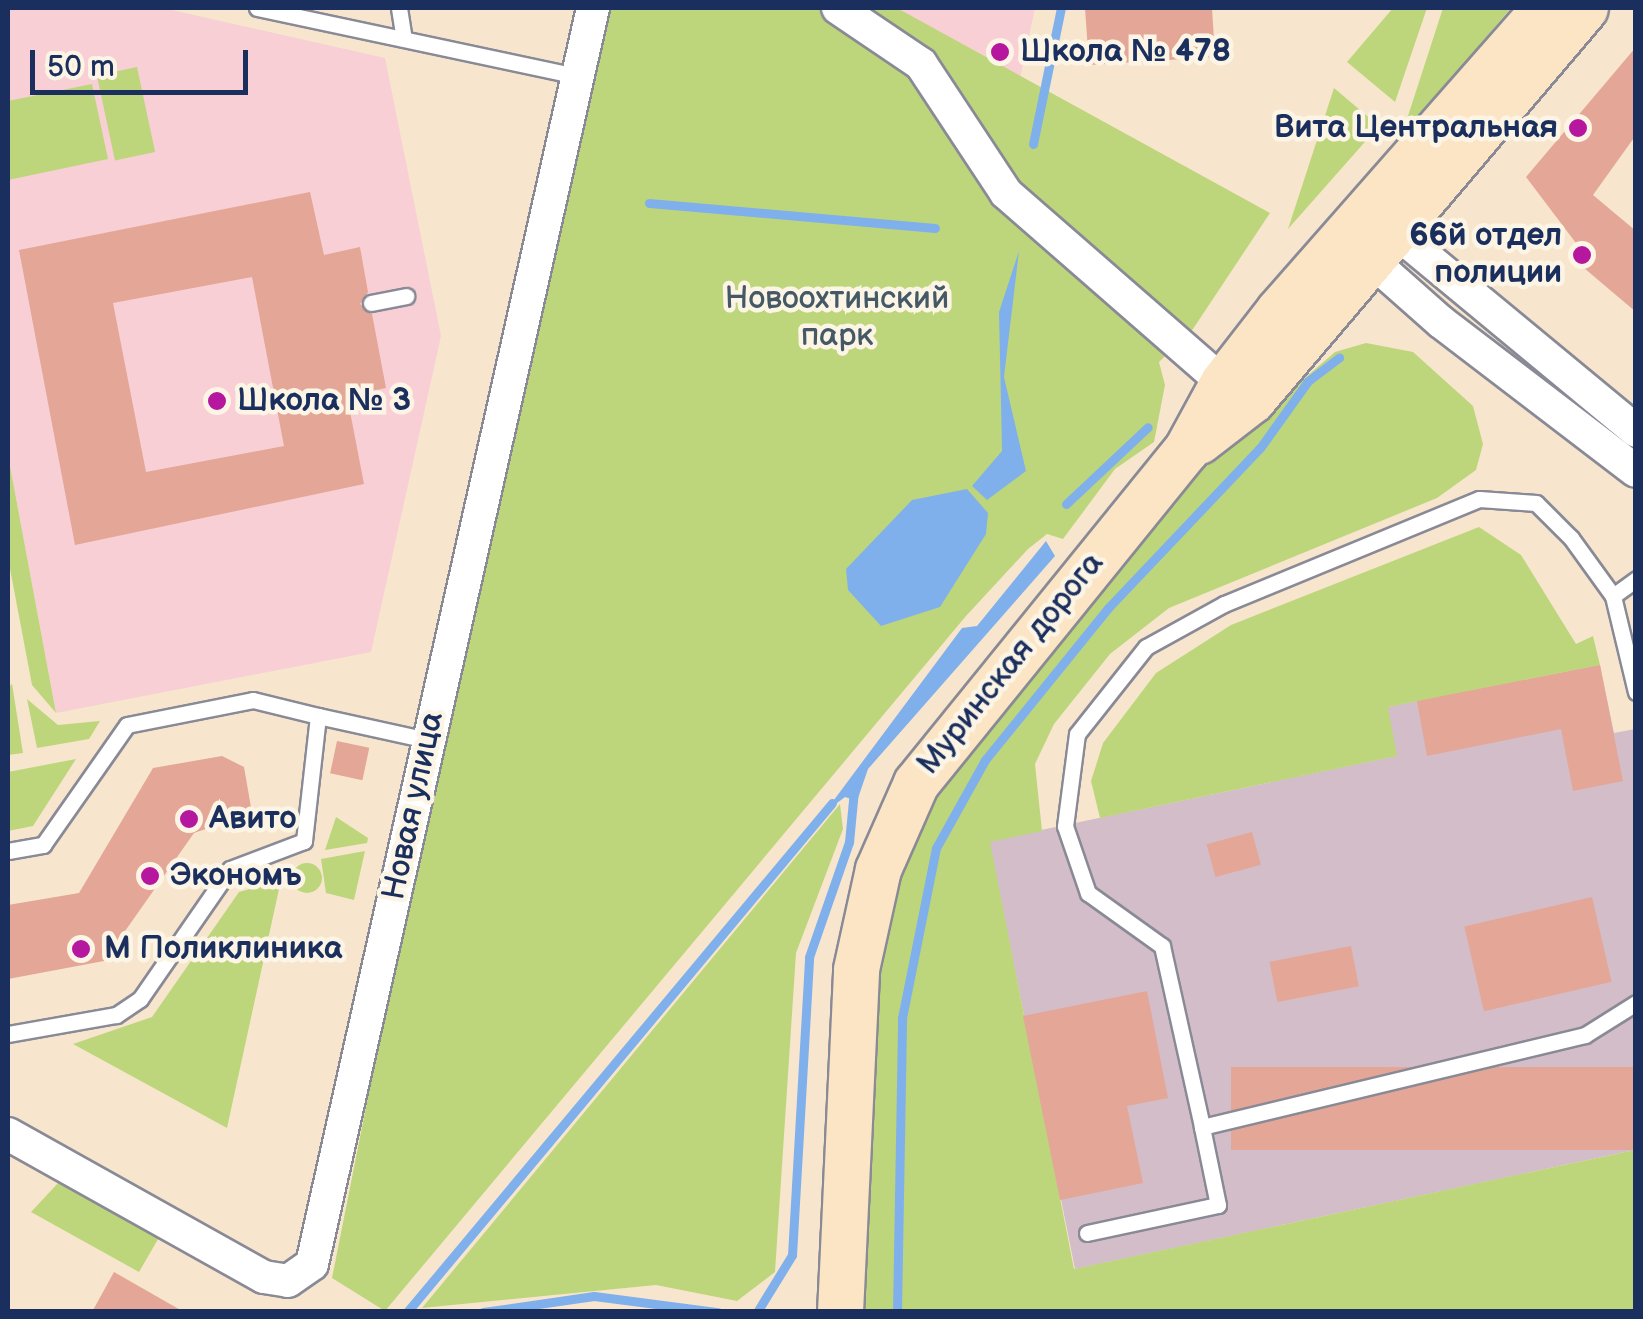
<!DOCTYPE html>
<html>
<head>
<meta charset="utf-8">
<style>
	body { margin:0 }
	#map { position:relative; width:1643px; height:1319px; overflow:hidden; background:#f7e6cd; font-family:"Balsamiq Sans",sans-serif }
	div>[style] { position:absolute }
	.built>* { inset:0; background:#f7cfd5 }
	.industrial>* { inset:0; background:#d2bdc8 }
	.green>* { inset:0; background:#bed67b; transform-origin:0 0 }
	.round { border-radius:50% }
	.water>* { inset:0; background:#80b0eb }
	.stream>* { height:9px; margin:-4.5px; padding:0 4.5px; transform-origin:4.5px; border-radius:4.5px; background:#80b0eb }
	.building>* { inset:0; background:#e4a696; transform-origin:0 0 }
	.roads { filter:drop-shadow(2px 0 #898a96) drop-shadow(-2px 0 #898a96) drop-shadow(0 2px #898a96) drop-shadow(0 -2px #898a96) }
	.lane>* { height:15px; margin:-7.5px; padding:0 7.5px; transform-origin:7.5px; border-radius:7.5px; background:#fff }
	.street>* { height:32px; margin:-16px; padding:0 16px; transform-origin:16px; border-radius:16px; background:#fff }
	.secondary>* { height:45px; margin:-22.5px; padding:0 22.5px; transform-origin:22.5px; border-radius:22.5px; background:#fce5c4 }
	.dots>* { width:28px; height:28px; translate:-50% -50%; box-sizing:border-box; border:5px solid #fcf5e5; border-radius:50% }
	span { translate:-50% -50%; white-space:nowrap; text-align:center; line-height:1.15; -webkit-text-stroke:9px #fcf5e5; paint-order:stroke }
	.poi-label { font-size:32px; color:#1b2f5e; font-weight:700 }
	.left { translate:0 -50%; text-align:left }
	.right { translate:-100% -50%; text-align:right }
	.park-label { font-size:32px; color:#445965 }
	.street-label { font-size:32px; color:#1b2f5e }
	.frame { position:absolute; inset:0; border:10px solid #1b2f5e; pointer-events:none }
	.scale { position:absolute; left:30px; top:50px; width:218px; height:45px; box-sizing:border-box; border:5px solid #1b2f5e; border-top:0; padding-left:12px; font-size:30px; line-height:35px; white-space:nowrap; color:#1b2f5e; -webkit-text-stroke:8px #fcf5e5; paint-order:stroke }
</style>
</head>
<body>
<div id="map">
	<div class="built">
		<i style="clip-path:polygon(8px 8px,163px 8px,385px 58px,441px 336px,371px 652px,56px 713px,8px 455px)"></i>
		<i style="clip-path:polygon(897px 8px,1035px 8px,1020px 78px,928px 26px)"></i>
	</div>
	<div class="industrial">
		<i style="clip-path:polygon(1600px 665px,1614px 733px,1635px 729px,1635px 1150px,1075px 1269px,989px 841px,1396px 756px,1387px 707px)"></i>
	</div>
	<div class="green">
		<i style="clip-path:polygon(610px 8px,897px 8px,1270px 213px,1193px 329px,1159px 362px,1165px 385px,1154px 442px,1115px 469px,1063px 539px,1047px 534px,1028px 549px,966px 616px,385px 1311px,332px 1278px,524px 313px)"></i>
		<i style="clip-path:polygon(1393px 8px,1427px 8px,1395px 102px,1347px 62px)"></i>
		<i style="clip-path:polygon(1443px 8px,1511px 8px,1415px 121px,1408px 116px)"></i>
		<i style="left:137px;top:67px;width:87px;height:41px;rotate:78deg"></i>
		<i style="clip-path:polygon(92px 84px,108px 159px,8px 180px,8px 101px)"></i>
		<i style="clip-path:polygon(1334px 88px,1379px 126px,1288px 229px)"></i>
		<i style="clip-path:polygon(1366px 343px,1413px 352px,1473px 406px,1483px 444px,1476px 470px,1437px 498px,1169px 608px,1110px 654px,1054px 724px,1035px 764px,1042px 831px,990px 842px,1074px 1269px,1635px 1150px,1635px 1311px,861px 1312px,872px 997px,887px 899px,942px 779px,1212px 458px,1335px 352px)"></i>
		<i style="clip-path:polygon(8px 455px,56px 713px,32px 685px,8px 558px)"></i>
		<i style="clip-path:polygon(1479px 527px,1521px 555px,1576px 644px,1593px 636px,1600px 665px,1388px 707px,1397px 756px,1100px 818px,1091px 781px,1103px 743px,1156px 673px,1231px 625px)"></i>
		<i style="clip-path:polygon(12px 684px,23px 753px,8px 755px,8px 688px)"></i>
		<i style="clip-path:polygon(27px 699px,58px 725px,100px 721px,89px 739px,37px 748px)"></i>
		<i style="clip-path:polygon(76px 759px,33px 826px,8px 831px,8px 772px)"></i>
		<i style="clip-path:polygon(840px 804px,843px 829px,796px 953px,775px 1272px,737px 1301px,656px 1285px,422px 1308px)"></i>
		<i style="clip-path:polygon(336px 817px,368px 838px,367px 843px,325px 850px)"></i>
		<i style="clip-path:polygon(365px 851px,354px 900px,326px 893px,321px 859px)"></i>
		<i class="round" style="left:292px;top:863px;width:30px;height:30px"></i>
		<i style="clip-path:polygon(281px 880px,227px 1128px,73px 1044px,152px 1017px,239px 892px)"></i>
		<i style="clip-path:polygon(60px 1181px,161px 1234px,139px 1272px,31px 1212px)"></i>
	</div>
	<div class="water">
		<i style="clip-path:polygon(1019px 251px,1004px 377px,1026px 471px,987px 500px,972px 486px,1002px 451px,999px 312px)"></i>
		<i style="clip-path:polygon(967px 489px,988px 513px,986px 534px,940px 607px,881px 626px,848px 590px,846px 569px,912px 500px)"></i>
		<i style="clip-path:polygon(1046px 541px,1055px 556px,868px 769px,857px 801px,845px 797px,825px 812px,962px 628px,977px 626px)"></i>
	</div>
	<div class="stream">
		<i style="left:1033px;top:144px;width:139px;rotate:-78.4deg"></i>
		<i style="left:649px;top:203px;width:287px;rotate:5deg"></i>
		<i style="left:1066px;top:504px;width:112px;rotate:-43.2deg"></i>
		<i style="left:407px;top:1312px;width:663px;rotate:-50.14deg"></i>
		<i style="left:483px;top:1312px;width:112px;rotate:-8.2deg"></i>
		<i style="left:594px;top:1296px;width:125px;rotate:7.4deg"></i>
		<i style="left:757px;top:1312px;width:67px;rotate:-58.4deg"></i>
		<i style="left:792px;top:1255px;width:298px;rotate:-86.7deg"></i>
		<i style="left:809px;top:957px;width:122px;rotate:-70.8deg"></i>
		<i style="left:849px;top:842px;width:52px;rotate:-84.5deg"></i>
		<i style="left:897px;top:1312px;width:294px;rotate:-89deg"></i>
		<i style="left:902px;top:1018px;width:173px;rotate:-78.7deg"></i>
		<i style="left:936px;top:848px;width:101px;rotate:-60.9deg"></i>
		<i style="left:985px;top:760px;width:196px;rotate:-51deg"></i>
		<i style="left:1108px;top:608px;width:221px;rotate:-46.5deg"></i>
		<i style="left:1260px;top:448px;width:82px;rotate:-54.4deg"></i>
		<i style="left:1308px;top:381px;width:39px;rotate:-37deg"></i>
	</div>
	<div class="building">
		<i style="clip-path:polygon(1085px 8px,1212px 8px,1215px 57px,1089px 65px)"></i>
		<i style="clip-path:polygon(1636px 47px,1636px 135px,1593px 195px,1636px 231px,1636px 312px,1571px 257px,1579px 247px,1526px 177px)"></i>
		<i style="clip-path:polygon(evenodd,310px 192px,324px 255px,360px 247px,368px 292px,360px 304px,372px 314px,386px 388px,347px 396px,364px 484px,75px 545px,19px 250px,310px 192px,252px 277px,284px 446px,146px 472px,113px 303px,252px 277px)"></i>
		<i style="clip-path:polygon(1600px 665px,1623px 781px,1573px 791px,1561px 729px,1427px 756px,1417px 701px)"></i>
		<i style="left:337px;top:741px;width:33px;height:33px;rotate:12deg"></i>
		<i style="clip-path:polygon(222px 756px,244px 767px,252px 813px,194px 833px,104px 961px,8px 979px,8px 905px,79px 893px,153px 768px)"></i>
		<i style="left:1252px;top:832px;width:34px;height:47px;rotate:75deg"></i>
		<i style="left:1592px;top:897px;width:87px;height:131px;rotate:77deg"></i>
		<i style="left:1351px;top:946px;width:41px;height:83px;rotate:79deg"></i>
		<i style="clip-path:polygon(1147px 991px,1168px 1098px,1127px 1106px,1143px 1183px,1060px 1200px,1023px 1016px)"></i>
		<i style="left:1636px;top:1067px;width:83px;height:405px;rotate:90deg"></i>
		<i style="clip-path:polygon(114px 1272px,184px 1312px,92px 1312px)"></i>
	</div>
	<div class="roads">
		<div class="lane">
			<i style="left:257px;top:8px;width:327px;rotate:12deg"></i>
			<i style="left:399px;top:8px;width:31px;rotate:81deg"></i>
			<i style="left:371px;top:303px;width:36px;rotate:-11deg"></i>
			<i style="left:1613px;top:596px;width:29px;rotate:-36deg"></i>
			<i style="left:1636px;top:692px;width:99px;rotate:-103.5deg"></i>
			<i style="left:1613px;top:596px;width:72px;rotate:-125.9deg"></i>
			<i style="left:1571px;top:538px;width:49px;rotate:-135deg"></i>
			<i style="left:1536px;top:503px;width:57px;rotate:-176deg"></i>
			<i style="left:1479px;top:499px;width:276px;rotate:157.6deg"></i>
			<i style="left:1224px;top:604px;width:89px;rotate:151.1deg"></i>
			<i style="left:1146px;top:647px;width:111px;rotate:128.4deg"></i>
			<i style="left:1077px;top:734px;width:93px;rotate:97.4deg"></i>
			<i style="left:1065px;top:826px;width:71px;rotate:71.1deg"></i>
			<i style="left:1088px;top:893px;width:91px;rotate:35.6deg"></i>
			<i style="left:1162px;top:946px;width:185px;rotate:77.5deg"></i>
			<i style="left:1202px;top:1127px;width:394px;rotate:-13.5deg"></i>
			<i style="left:1585px;top:1035px;width:60px;rotate:-32.1deg"></i>
			<i style="left:318px;top:716px;width:112px;rotate:12.4deg"></i>
			<i style="left:8px;top:851px;width:36px;rotate:-10deg"></i>
			<i style="left:43px;top:845px;width:146px;rotate:-55deg"></i>
			<i style="left:127px;top:725px;width:128px;rotate:-11.2deg"></i>
			<i style="left:253px;top:700px;width:67px;rotate:13.8deg"></i>
			<i style="left:318px;top:716px;width:126px;rotate:96.4deg"></i>
			<i style="left:304px;top:841px;width:79px;rotate:159.3deg"></i>
			<i style="left:230px;top:869px;width:158px;rotate:124.7deg"></i>
			<i style="left:140px;top:999px;width:29px;rotate:146deg"></i>
			<i style="left:116px;top:1015px;width:110px;rotate:170deg"></i>
			<i style="left:1087px;top:1233px;width:134px;rotate:-12.1deg"></i>
			<i style="left:1218px;top:1205px;width:80px;rotate:-101.6deg"></i>
		</div>
		<div class="street">
			<i style="left:838px;top:8px;width:100px;rotate:34deg"></i>
			<i style="left:921px;top:64px;width:154px;rotate:56.6deg"></i>
			<i style="left:1006px;top:193px;width:288px;rotate:41.1deg"></i>
			<i style="left:1377px;top:228px;width:21px;rotate:14deg"></i>
			<i style="left:1397px;top:233px;width:310px;rotate:39.6deg"></i>
			<i style="left:1363px;top:240px;width:23px;rotate:67deg"></i>
			<i style="left:1372px;top:261px;width:92px;rotate:41.5deg"></i>
			<i style="left:1441px;top:322px;width:245px;rotate:37.4deg"></i>
			<i style="left:8px;top:1134px;width:293px;rotate:29.2deg"></i>
			<i style="left:264px;top:1277px;width:24px;rotate:9deg"></i>
			<i style="left:288px;top:1281px;width:29px;rotate:-35deg"></i>
			<i style="left:312px;top:1264px;width:1287px;rotate:-77.39deg"></i>
		</div>
		<div class="secondary">
			<i style="left:1199px;top:441px;width:67px;rotate:-37.7deg"></i>
			<i style="left:1252px;top:400px;width:514px;rotate:-49.65deg"></i>
			<i style="left:840px;top:1312px;width:343px;rotate:-87.3deg"></i>
			<i style="left:856px;top:969px;width:102px;rotate:-77.6deg"></i>
			<i style="left:878px;top:869px;width:94px;rotate:-66.2deg"></i>
			<i style="left:916px;top:783px;width:429px;rotate:-51deg"></i>
			<i style="left:1186px;top:450px;width:77px;rotate:-61.4deg"></i>
			<i style="left:1223px;top:382px;width:91px;rotate:-52.1deg"></i>
			<i style="left:1279px;top:310px;width:402px;rotate:-48.7deg"></i>
		</div>
	</div>
	<div class="dots">
		<i style="left:1000px;top:52px;background:#b5179e"></i>
		<i style="left:1578px;top:128px;background:#b5179e"></i>
		<i style="left:1582px;top:255px;background:#b5179e"></i>
		<i style="left:217px;top:401px;background:#b5179e"></i>
		<i style="left:189px;top:819px;background:#b5179e"></i>
		<i style="left:150px;top:876px;background:#b5179e"></i>
		<i style="left:81px;top:949px;background:#b5179e"></i>
	</div>
	<div class="poi-label">
		<span class="left" style="left:1020px;top:52px">Школа № 478</span>
		<span class="right" style="left:1558px;top:128px">Вита Центральная</span>
		<span class="right" style="left:1562px;top:255px">66й отдел<br>полиции</span>
		<span class="left" style="left:237px;top:401px">Школа № 3</span>
		<span class="left" style="left:209px;top:819px">Авито</span>
		<span class="left" style="left:170px;top:876px">Экономъ</span>
		<span class="left" style="left:104px;top:949px">М Поликлиника</span>
	</div>
	<div class="park-label">
		<span style="left:837px;top:318px">Новоохтинский<br>парк</span>
	</div>
	<div class="street-label">
		<span style="left:1011px;top:664px;rotate:-51deg">Муринская дорога</span>
		<span style="left:414px;top:806px;rotate:-78deg">Новая улица</span>
	</div>
	<div class="frame"></div>
	<div class="scale">50 m</div>
</div>
</body>
</html>
